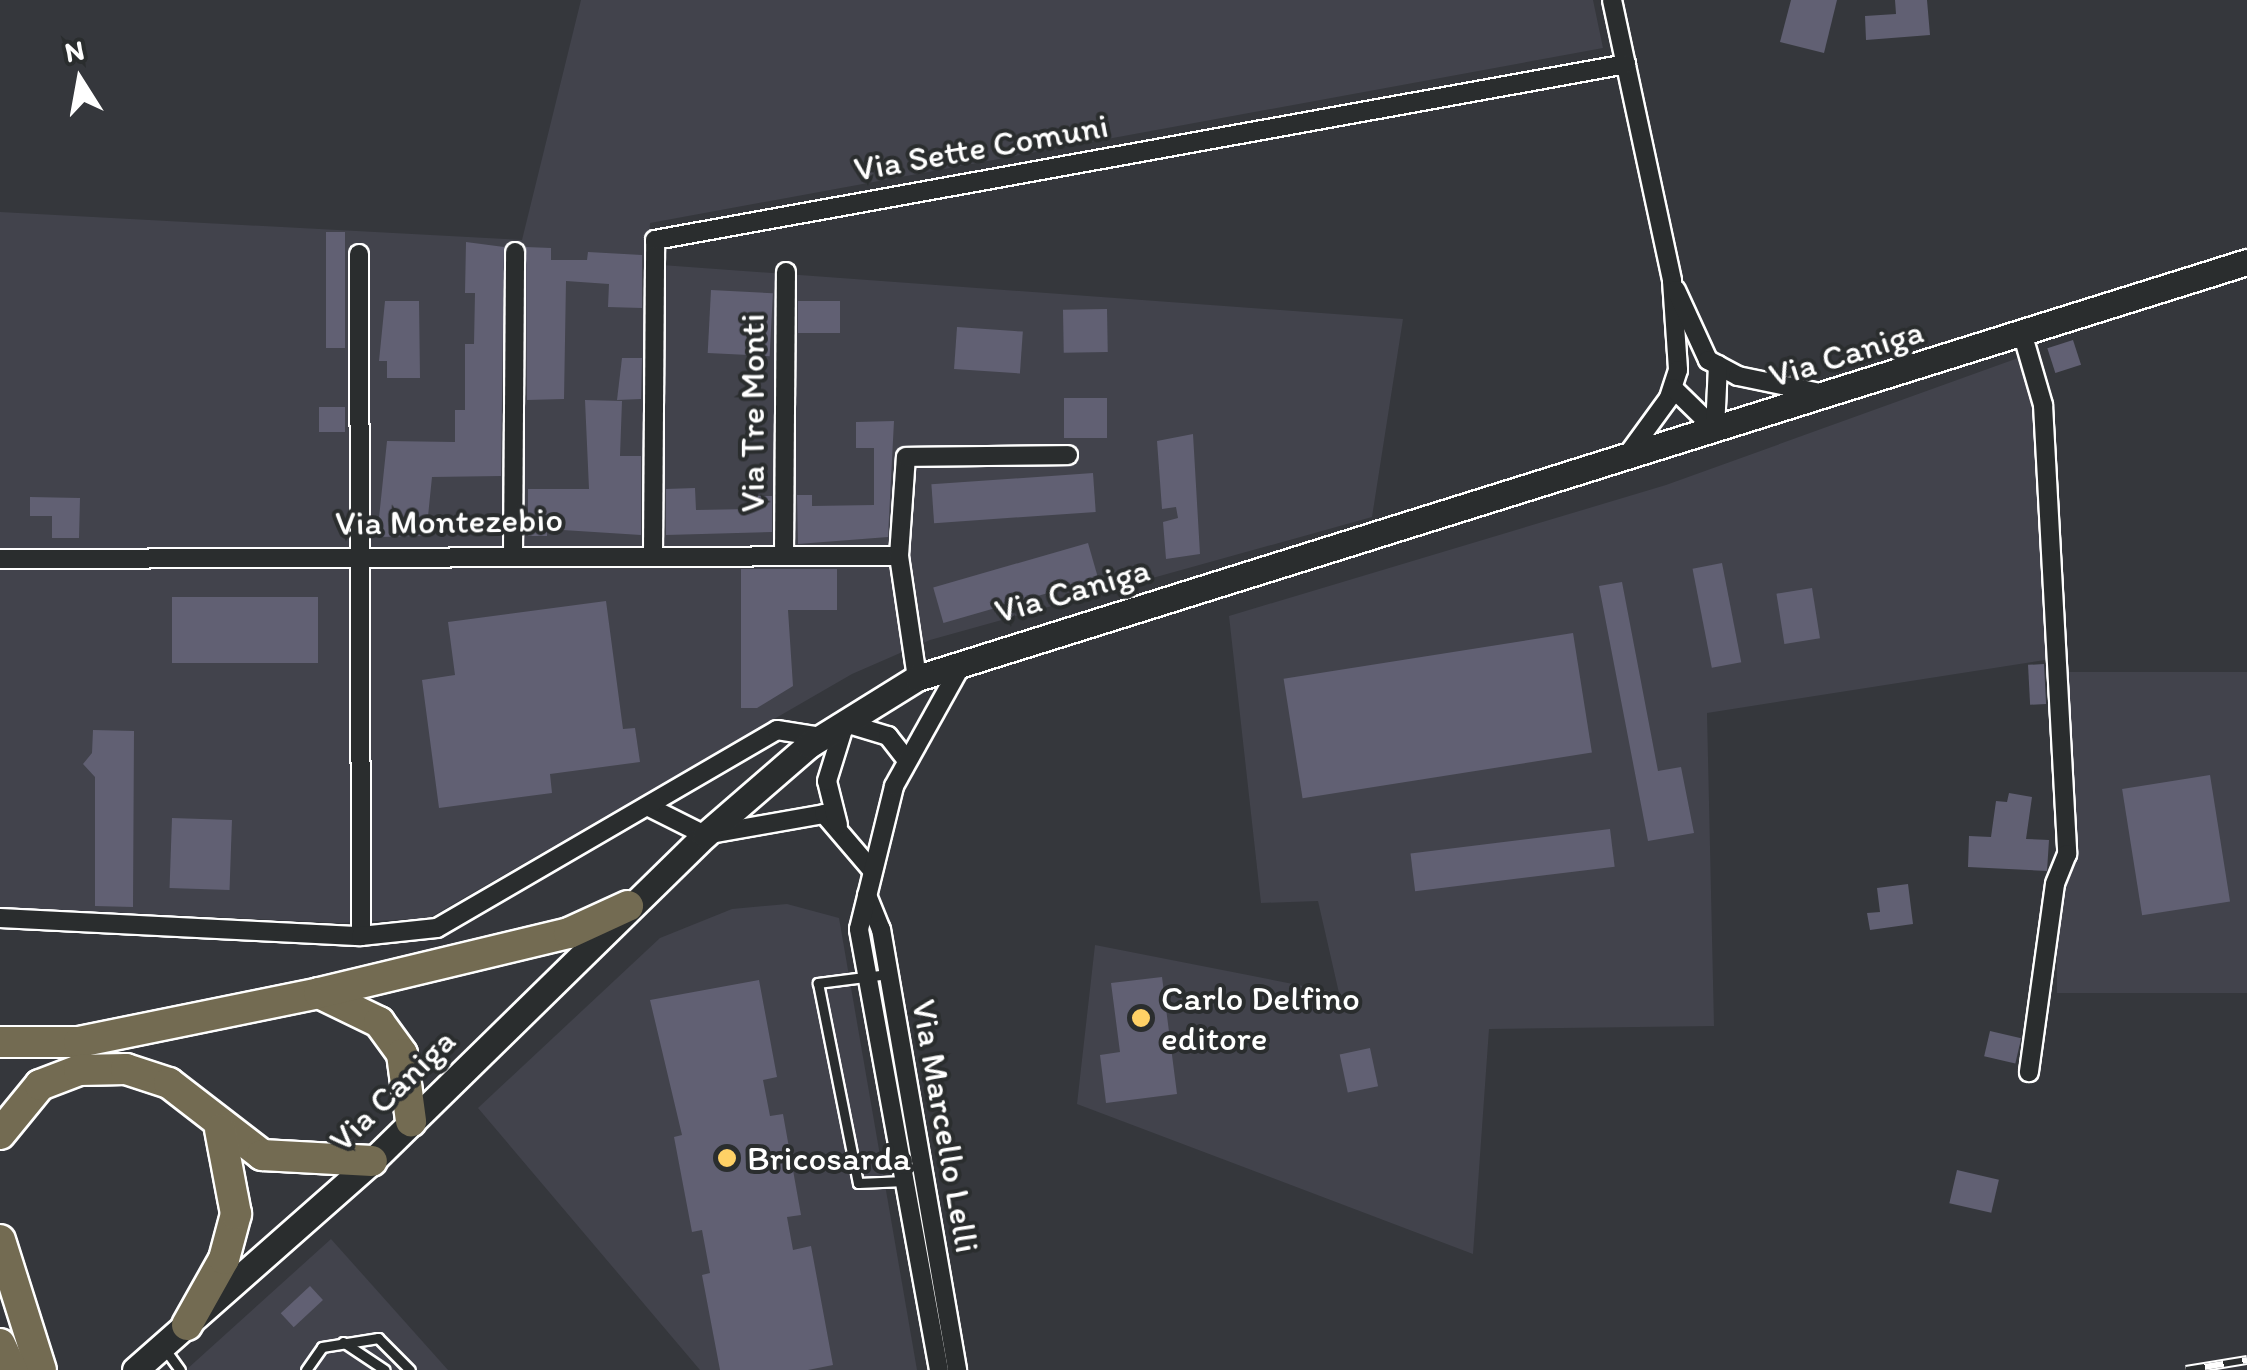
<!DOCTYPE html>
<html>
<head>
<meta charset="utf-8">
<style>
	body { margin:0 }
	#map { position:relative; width:2247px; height:1370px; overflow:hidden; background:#35373c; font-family:Itim,sans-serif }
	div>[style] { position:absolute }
	.built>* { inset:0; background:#42434c; transform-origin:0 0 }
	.building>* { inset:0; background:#616073; transform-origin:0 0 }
	.roads { filter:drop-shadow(2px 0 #fff) drop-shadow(-2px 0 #fff) drop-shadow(0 2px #fff) drop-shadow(0 -2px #fff) }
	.lane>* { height:9px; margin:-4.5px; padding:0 4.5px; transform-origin:4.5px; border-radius:4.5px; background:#2a2d2e }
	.street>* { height:18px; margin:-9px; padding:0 9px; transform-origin:9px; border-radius:9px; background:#2a2d2e }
	.secondary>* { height:25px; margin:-12.5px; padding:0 12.5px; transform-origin:12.5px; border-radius:12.5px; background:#2a2d2e }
	.highway>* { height:30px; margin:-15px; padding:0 15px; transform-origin:15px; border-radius:15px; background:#736b52 }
	.rail>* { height:10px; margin-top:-5px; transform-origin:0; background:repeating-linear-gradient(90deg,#2a2d2e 0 19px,#fff 0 38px); box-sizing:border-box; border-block:2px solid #fff }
	.dots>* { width:28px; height:28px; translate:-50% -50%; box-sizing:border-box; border:5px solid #2a2d2e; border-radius:50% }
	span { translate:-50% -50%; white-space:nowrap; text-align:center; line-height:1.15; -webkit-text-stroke:8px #2a2d2e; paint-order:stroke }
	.street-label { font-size:35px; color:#fff }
	.poi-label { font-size:35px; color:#fff }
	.left { translate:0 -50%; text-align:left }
	.north { position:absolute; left:30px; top:30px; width:100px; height:100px; -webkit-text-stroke:8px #2a2d2e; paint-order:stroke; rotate:349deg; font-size:28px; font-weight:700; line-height:40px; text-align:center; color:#fff }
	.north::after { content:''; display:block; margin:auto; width:35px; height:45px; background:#fff; clip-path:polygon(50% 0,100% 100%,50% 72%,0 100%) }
</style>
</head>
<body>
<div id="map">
	<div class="built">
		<i style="clip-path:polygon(581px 0,1593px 0,1603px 48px,650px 223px,648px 264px,1403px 319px,1372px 517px,930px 640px,852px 674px,429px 918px,341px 923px,0 907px,0 212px,522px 240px)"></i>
		<i style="clip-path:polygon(2032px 353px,2058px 658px,1707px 713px,1714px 1026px,1489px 1029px,1473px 1254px,1077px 1104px,1095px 945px,1339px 993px,1318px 901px,1261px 903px,1229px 616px,1666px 485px)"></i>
		<i style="left:2247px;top:672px;width:321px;height:190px;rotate:90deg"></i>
		<i style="clip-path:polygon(787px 904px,839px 918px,917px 1370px,700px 1370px,478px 1108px,660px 938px,732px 909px)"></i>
		<i style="clip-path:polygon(331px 1239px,448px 1370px,186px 1370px)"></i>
	</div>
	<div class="building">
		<i style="clip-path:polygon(1791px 0,1837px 0,1824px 53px,1780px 42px)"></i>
		<i style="clip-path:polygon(1895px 0,1927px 0,1930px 35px,1866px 40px,1865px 16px,1896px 14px)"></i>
		<i style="left:326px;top:232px;width:19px;height:116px"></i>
		<i style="clip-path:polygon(466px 242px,504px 247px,501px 476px,432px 477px,426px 536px,377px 537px,387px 441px,455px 442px,455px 410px,465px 410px,465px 344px,474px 344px,475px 293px,465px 293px)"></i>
		<i style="clip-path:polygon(526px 247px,551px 248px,551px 260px,587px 260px,588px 252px,642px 255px,642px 308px,608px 307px,609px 284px,566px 281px,564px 399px,527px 400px)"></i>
		<i style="left:711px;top:290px;width:62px;height:63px;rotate:3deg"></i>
		<i style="clip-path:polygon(385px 301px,419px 301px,420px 378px,387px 378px,387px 361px,379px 361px)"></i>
		<i style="left:798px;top:301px;width:42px;height:32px"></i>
		<i style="left:1107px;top:309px;width:43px;height:44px;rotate:89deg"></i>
		<i style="left:957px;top:327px;width:66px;height:42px;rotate:4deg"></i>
		<i style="left:2073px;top:340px;width:26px;height:27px;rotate:72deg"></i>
		<i style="clip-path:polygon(622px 358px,642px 358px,641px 399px,617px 400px)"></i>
		<i style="left:1064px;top:398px;width:43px;height:40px"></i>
		<i style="clip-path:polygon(585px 400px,622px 401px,620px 456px,641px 456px,641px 535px,547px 529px,547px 536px,528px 536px,528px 489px,589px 489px)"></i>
		<i style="left:319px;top:407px;width:26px;height:25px"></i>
		<i style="clip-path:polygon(894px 421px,888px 537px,798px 544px,797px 495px,812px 495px,812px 506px,874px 505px,874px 448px,856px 448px,856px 422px)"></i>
		<i style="clip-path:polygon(1193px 434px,1200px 554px,1166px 559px,1163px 522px,1178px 518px,1176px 507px,1162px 509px,1157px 441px)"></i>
		<i style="left:1093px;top:473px;width:39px;height:162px;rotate:86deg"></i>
		<i style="clip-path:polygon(695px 488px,696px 510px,750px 509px,750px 496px,772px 496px,772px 532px,666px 535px,666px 489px)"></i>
		<i style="clip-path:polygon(30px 497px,80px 498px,79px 538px,52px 538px,52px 516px,30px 516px)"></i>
		<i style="left:1088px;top:543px;width:37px;height:161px;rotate:74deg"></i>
		<i style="left:1722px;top:563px;width:101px;height:30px;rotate:79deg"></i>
		<i style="clip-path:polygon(741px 569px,837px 569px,837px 610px,788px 610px,793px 686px,757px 708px,741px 708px)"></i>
		<i style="clip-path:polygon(1622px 582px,1658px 771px,1681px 767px,1694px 833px,1648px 841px,1599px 586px)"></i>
		<i style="left:1812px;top:588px;width:51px;height:36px;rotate:81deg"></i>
		<i style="left:172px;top:597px;width:146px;height:66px"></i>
		<i style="clip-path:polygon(606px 601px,623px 729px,635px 728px,640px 762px,550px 774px,552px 793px,439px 808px,422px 680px,455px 675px,448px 622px)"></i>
		<i style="left:1573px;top:633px;width:121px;height:293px;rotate:81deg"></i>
		<i style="left:2044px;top:664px;width:40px;height:16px;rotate:87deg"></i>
		<i style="clip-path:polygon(93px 730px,134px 731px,133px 907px,95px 906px,95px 777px,83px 764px,92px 753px)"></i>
		<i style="left:2210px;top:775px;width:128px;height:89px;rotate:81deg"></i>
		<i style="clip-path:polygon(2009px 793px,2032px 797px,2026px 839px,2049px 840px,2047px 871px,1968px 867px,1969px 836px,1991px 837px,1996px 801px,2007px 802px)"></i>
		<i style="left:172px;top:818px;width:60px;height:70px;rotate:2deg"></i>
		<i style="left:1610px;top:829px;width:38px;height:201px;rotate:83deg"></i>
		<i style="clip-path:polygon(1908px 884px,1913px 924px,1870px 930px,1867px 913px,1880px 912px,1877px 888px)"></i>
		<i style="clip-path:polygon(1162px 977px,1177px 1094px,1106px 1103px,1100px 1055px,1120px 1052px,1111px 983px)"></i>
		<i style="clip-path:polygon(759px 980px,777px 1077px,763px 1080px,770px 1116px,783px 1114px,801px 1215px,787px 1217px,793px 1250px,811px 1246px,833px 1365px,808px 1370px,720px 1370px,702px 1275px,710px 1273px,702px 1230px,692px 1232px,674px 1137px,682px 1135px,650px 1000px)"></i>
		<i style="left:1990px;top:1031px;width:32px;height:26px;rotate:13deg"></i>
		<i style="left:1370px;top:1048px;width:39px;height:31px;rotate:78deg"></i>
		<i style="left:1957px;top:1170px;width:43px;height:34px;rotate:13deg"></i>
		<i style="left:310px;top:1286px;width:19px;height:40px;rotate:47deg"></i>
	</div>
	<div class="roads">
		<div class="lane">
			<i style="left:888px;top:974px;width:71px;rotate:172.7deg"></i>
			<i style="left:818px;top:983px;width:204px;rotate:78.7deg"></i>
			<i style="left:858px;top:1183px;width:47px;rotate:-2.4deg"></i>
			<i style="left:343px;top:1342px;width:50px;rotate:33.7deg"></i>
			<i style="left:164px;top:1348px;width:27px;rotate:54deg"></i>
			<i style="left:306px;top:1370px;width:28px;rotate:-55deg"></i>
			<i style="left:322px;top:1347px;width:57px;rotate:-9.1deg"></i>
			<i style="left:378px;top:1338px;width:45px;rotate:45deg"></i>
		</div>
		<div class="street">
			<i style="left:1612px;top:0;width:287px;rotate:77.9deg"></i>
			<i style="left:1672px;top:281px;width:89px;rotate:86.1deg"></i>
			<i style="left:1678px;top:370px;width:29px;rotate:108deg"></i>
			<i style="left:1669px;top:398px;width:73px;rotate:126.1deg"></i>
			<i style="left:359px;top:254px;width:682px;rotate:89.83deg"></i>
			<i style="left:1676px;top:290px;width:77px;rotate:65.4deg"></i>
			<i style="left:1708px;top:360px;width:34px;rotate:28deg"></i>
			<i style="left:1738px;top:376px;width:84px;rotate:11.7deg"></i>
			<i style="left:2023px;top:336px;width:72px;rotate:73.8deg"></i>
			<i style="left:2043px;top:405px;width:450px;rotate:86.9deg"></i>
			<i style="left:2067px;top:854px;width:32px;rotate:112deg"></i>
			<i style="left:2055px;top:884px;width:190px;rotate:97.9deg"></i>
			<i style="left:1673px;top:388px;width:59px;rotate:44.3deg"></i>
			<i style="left:1715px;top:429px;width:64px;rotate:-87.3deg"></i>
			<i style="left:653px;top:552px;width:312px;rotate:-89.6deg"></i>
			<i style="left:655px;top:240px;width:987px;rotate:-10.27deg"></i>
			<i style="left:513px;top:553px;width:301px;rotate:-89.6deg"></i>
			<i style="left:784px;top:554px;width:282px;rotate:-89.6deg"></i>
			<i style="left:899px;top:556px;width:99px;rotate:-86deg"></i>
			<i style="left:906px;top:457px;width:162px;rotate:-0.7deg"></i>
			<i style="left:0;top:559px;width:899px;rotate:-0.19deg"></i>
			<i style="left:899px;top:556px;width:123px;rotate:81.6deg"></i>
			<i style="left:649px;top:807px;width:63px;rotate:26.6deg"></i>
			<i style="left:705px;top:835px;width:121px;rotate:-10deg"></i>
			<i style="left:824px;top:814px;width:72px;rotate:49.5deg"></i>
			<i style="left:838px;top:825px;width:45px;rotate:-104deg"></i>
			<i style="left:827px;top:781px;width:61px;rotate:-72.8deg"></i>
			<i style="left:845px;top:723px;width:45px;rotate:16.8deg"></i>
			<i style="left:888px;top:736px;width:29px;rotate:52deg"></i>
			<i style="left:867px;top:895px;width:37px;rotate:68deg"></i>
			<i style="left:881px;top:929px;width:448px;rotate:80.2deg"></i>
			<i style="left:0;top:918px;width:361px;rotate:2.9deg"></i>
			<i style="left:361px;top:936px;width:76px;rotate:-6deg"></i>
			<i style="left:437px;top:928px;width:393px;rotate:-30.2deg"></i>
			<i style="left:777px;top:730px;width:46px;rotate:8.8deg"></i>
			<i style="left:939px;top:1370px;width:448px;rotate:-100.3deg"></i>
			<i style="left:859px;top:929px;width:147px;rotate:-76.2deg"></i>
			<i style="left:894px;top:786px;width:142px;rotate:-60.9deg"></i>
		</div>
		<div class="secondary">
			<i style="left:135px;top:1370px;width:316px;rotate:-41.4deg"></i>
			<i style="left:372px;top:1161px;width:466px;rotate:-44.4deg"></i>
			<i style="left:705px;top:835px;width:138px;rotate:-40.9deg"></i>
			<i style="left:809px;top:745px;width:127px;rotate:-31.8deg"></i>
			<i style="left:917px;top:678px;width:1394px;rotate:-17.37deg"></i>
		</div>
		<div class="highway">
			<i style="left:319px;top:993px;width:67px;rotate:25.8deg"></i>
			<i style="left:379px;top:1022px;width:39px;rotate:54deg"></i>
			<i style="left:402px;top:1054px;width:68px;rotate:82.3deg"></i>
			<i style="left:0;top:1042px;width:79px"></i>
			<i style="left:79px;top:1042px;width:245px;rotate:-11.5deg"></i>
			<i style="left:319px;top:993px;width:257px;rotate:-13.5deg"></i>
			<i style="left:569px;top:933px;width:65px;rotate:-24.6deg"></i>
			<i style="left:0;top:1134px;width:63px;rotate:-50.8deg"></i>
			<i style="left:40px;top:1085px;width:42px;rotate:-21deg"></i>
			<i style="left:79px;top:1070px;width:47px;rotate:-1.2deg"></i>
			<i style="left:126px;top:1069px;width:45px;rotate:18deg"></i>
			<i style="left:169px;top:1083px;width:118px;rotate:37.7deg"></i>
			<i style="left:262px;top:1155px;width:110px;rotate:3.1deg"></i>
			<i style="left:0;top:1240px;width:136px;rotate:72.5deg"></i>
			<i style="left:187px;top:1325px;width:76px;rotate:-60.7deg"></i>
			<i style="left:224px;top:1259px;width:47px;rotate:-75.1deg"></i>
			<i style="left:236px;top:1214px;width:86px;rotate:-100.7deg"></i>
			<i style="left:0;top:1344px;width:29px;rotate:65deg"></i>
		</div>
	</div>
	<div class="rail">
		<i style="left:2186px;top:1370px;width:62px;rotate:-9.3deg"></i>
	</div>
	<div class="dots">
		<i style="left:1141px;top:1018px;background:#ffd166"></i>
		<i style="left:727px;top:1158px;background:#ffd166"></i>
	</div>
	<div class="street-label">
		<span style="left:981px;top:147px;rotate:-10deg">Via Sette Comuni</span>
		<span style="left:1846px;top:353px;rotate:-17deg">Via Caniga</span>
		<span style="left:752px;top:413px;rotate:-90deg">Via Tre Monti</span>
		<span style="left:449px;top:521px;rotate:-1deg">Via Montezebio</span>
		<span style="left:1072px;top:590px;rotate:-16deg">Via Caniga</span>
		<span style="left:392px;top:1090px;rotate:-44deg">Via Caniga</span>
		<span style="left:946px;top:1126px;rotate:80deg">Via Marcello Lelli</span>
	</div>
	<div class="poi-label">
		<span class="left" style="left:1161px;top:1018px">Carlo Delfino<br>editore</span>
		<span class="left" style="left:747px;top:1158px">Bricosarda</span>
	</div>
	<div class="north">N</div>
</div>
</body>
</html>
